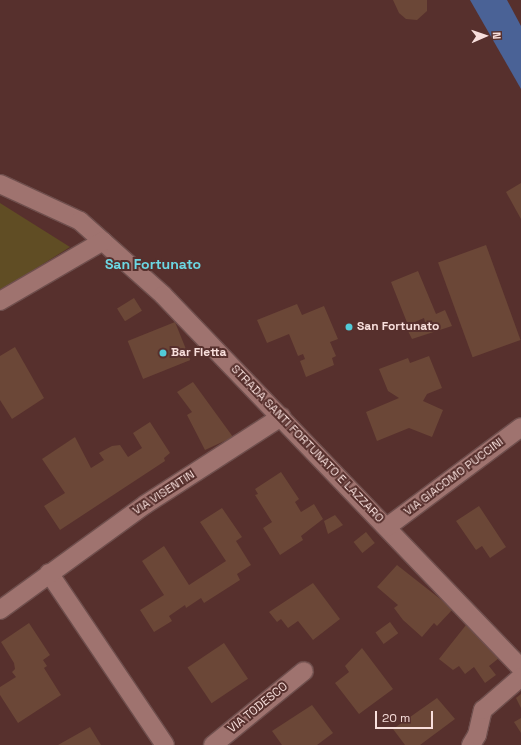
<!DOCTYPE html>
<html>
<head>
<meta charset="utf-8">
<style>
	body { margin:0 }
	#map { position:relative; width:521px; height:745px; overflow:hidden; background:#57302d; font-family:"Space Grotesk",sans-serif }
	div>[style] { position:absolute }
	.green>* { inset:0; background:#604d24 }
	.water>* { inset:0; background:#4a6296 }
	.building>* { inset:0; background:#6b4737; transform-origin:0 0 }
	.roads { filter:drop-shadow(1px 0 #6f4f4d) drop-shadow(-1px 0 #6f4f4d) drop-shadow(0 1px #6f4f4d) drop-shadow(0 -1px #6f4f4d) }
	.minor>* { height:18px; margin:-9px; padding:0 9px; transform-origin:9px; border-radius:9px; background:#9f736f }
	.dots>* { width:11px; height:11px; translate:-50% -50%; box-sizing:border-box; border:2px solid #57302d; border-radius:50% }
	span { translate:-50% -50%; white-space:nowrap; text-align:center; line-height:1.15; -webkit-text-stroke:4px #57302d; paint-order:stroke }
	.poi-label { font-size:12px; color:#f8dfdc; font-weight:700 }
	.left { translate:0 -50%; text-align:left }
	.street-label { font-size:12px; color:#f8dfdc }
	.quarter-label { font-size:14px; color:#6cd7e3; font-weight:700 }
	.north { position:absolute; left:465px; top:16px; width:40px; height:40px; -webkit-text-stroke:3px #57302d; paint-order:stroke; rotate:88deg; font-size:11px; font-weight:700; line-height:16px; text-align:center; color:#f8dfdc }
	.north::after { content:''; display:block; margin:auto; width:14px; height:18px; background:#f8dfdc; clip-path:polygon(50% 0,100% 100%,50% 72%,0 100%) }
	.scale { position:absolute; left:375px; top:711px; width:58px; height:18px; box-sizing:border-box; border:2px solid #f8dfdc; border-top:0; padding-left:5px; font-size:12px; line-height:14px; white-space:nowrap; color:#f8dfdc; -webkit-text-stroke:3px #57302d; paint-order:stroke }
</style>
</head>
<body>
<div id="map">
	<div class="green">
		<i style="clip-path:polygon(0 203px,70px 247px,0 291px)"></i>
	</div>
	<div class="water">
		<i style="clip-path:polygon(470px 0,507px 0,521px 26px,521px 89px)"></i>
	</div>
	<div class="building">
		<i style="clip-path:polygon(393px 0,427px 0,427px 11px,417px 20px,406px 19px,399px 13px)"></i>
		<i style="clip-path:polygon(521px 183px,521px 219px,506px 192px)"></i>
		<i style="left:486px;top:245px;width:101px;height:51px;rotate:70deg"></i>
		<i style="clip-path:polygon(418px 271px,436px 314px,445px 310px,452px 326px,412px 339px,407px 329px,425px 322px,424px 318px,408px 325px,391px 282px)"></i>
		<i style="left:134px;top:298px;width:15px;height:20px;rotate:58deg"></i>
		<i style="clip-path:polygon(297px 304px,302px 315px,324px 306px,338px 339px,330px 342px,336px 356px,332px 358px,334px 365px,306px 377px,300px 361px,305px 359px,303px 354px,298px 356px,289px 334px,267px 343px,257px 320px)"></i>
		<i style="left:175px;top:322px;width:41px;height:51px;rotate:68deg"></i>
		<i style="clip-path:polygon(15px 347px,44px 398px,12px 419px,0 400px,0 356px)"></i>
		<i style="clip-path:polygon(429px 356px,442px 388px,427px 394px,423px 401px,443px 410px,432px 437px,409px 428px,377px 441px,366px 412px,399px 398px,388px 391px,379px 369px,408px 358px,410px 363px)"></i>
		<i style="clip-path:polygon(193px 382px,233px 437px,205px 450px,187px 415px,192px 412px,177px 392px)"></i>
		<i style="clip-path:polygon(150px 422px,170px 453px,164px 458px,165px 461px,60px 530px,44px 506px,65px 493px,42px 459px,75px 437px,91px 468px,104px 460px,99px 453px,112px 446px,120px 445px,128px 457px,142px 448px,133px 433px)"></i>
		<i style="clip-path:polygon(281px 472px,299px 499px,295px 502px,301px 512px,314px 504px,323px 519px,301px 536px,303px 540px,280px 555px,263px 528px,272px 522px,255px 495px,258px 494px,255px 489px)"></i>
		<i style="clip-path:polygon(479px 506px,506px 547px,490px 558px,482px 546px,476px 550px,456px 521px)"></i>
		<i style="clip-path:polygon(222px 508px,242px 537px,236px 541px,251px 565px,237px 574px,240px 580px,204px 603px,201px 598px,186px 608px,185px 605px,169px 616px,172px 621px,154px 632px,140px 610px,164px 595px,142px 561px,164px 546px,189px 585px,226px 561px,200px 522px)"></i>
		<i style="clip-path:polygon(335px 515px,343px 525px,328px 534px,324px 521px)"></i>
		<i style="left:366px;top:532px;width:14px;height:16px;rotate:51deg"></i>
		<i style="clip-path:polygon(397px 565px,453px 609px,437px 626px,434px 623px,422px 637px,403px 620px,394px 608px,398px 605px,377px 587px)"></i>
		<i style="clip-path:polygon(313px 583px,340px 619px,313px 640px,298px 621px,288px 628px,281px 619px,277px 622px,269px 612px)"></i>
		<i style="clip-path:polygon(470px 620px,504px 654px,489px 666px,496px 675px,485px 683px,474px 667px,465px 674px,459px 666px,453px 670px,439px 659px)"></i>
		<i style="left:390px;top:622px;width:14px;height:18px;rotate:54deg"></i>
		<i style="clip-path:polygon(29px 623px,50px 655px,43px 660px,47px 666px,44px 668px,61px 695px,18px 723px,0 695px,0 687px,16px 677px,12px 672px,15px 669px,14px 663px,1px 642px)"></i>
		<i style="left:224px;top:643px;width:43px;height:44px;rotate:56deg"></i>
		<i style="clip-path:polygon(362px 648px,393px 689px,359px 714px,335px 683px,349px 672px,345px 666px)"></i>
		<i style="clip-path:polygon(521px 694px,521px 708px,516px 698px)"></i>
		<i style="clip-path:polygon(437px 698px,455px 719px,420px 745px,405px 745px,393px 729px)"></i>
		<i style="clip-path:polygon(312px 705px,333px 733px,317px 745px,282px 745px,272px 731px)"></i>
		<i style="clip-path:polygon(521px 718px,521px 733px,514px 722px)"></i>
		<i style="clip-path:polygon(90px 727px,101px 745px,58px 745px)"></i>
	</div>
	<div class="roads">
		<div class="minor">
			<i style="left:0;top:184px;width:88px;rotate:24.8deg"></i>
			<i style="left:80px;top:221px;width:111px;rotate:41.7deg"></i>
			<i style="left:163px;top:295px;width:517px;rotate:46.18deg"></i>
			<i style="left:0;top:301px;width:119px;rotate:-30.2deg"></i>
			<i style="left:387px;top:527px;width:167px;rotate:-36.7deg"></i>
			<i style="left:49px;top:573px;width:207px;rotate:56deg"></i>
			<i style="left:0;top:610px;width:180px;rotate:-36deg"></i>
			<i style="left:146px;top:504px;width:161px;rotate:-32.8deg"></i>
			<i style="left:213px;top:745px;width:117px;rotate:-39.1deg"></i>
			<i style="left:471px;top:745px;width:12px;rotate:-59deg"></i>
			<i style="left:477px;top:735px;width:26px;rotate:-77deg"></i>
			<i style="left:483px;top:710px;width:50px;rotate:-41deg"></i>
		</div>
	</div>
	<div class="dots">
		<i style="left:349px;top:327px;background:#52cbd8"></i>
		<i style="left:163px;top:353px;background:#52cbd8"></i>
	</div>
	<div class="poi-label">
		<span class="left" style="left:357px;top:327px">San Fortunato</span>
		<span class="left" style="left:171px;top:353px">Bar Fietta</span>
	</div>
	<div class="street-label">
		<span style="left:307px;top:444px;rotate:46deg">STRADA SANTI FORTUNATO E LAZZARO</span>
		<span style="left:454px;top:477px;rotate:-37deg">VIA GIACOMO PUCCINI</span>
		<span style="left:164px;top:493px;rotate:-33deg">VIA VISENTIN</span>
		<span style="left:258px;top:708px;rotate:-39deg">VIA TODESCO</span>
	</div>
	<div class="quarter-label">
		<span style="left:153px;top:264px">San Fortunato</span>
	</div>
	<div class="north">N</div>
	<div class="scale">20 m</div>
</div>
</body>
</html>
